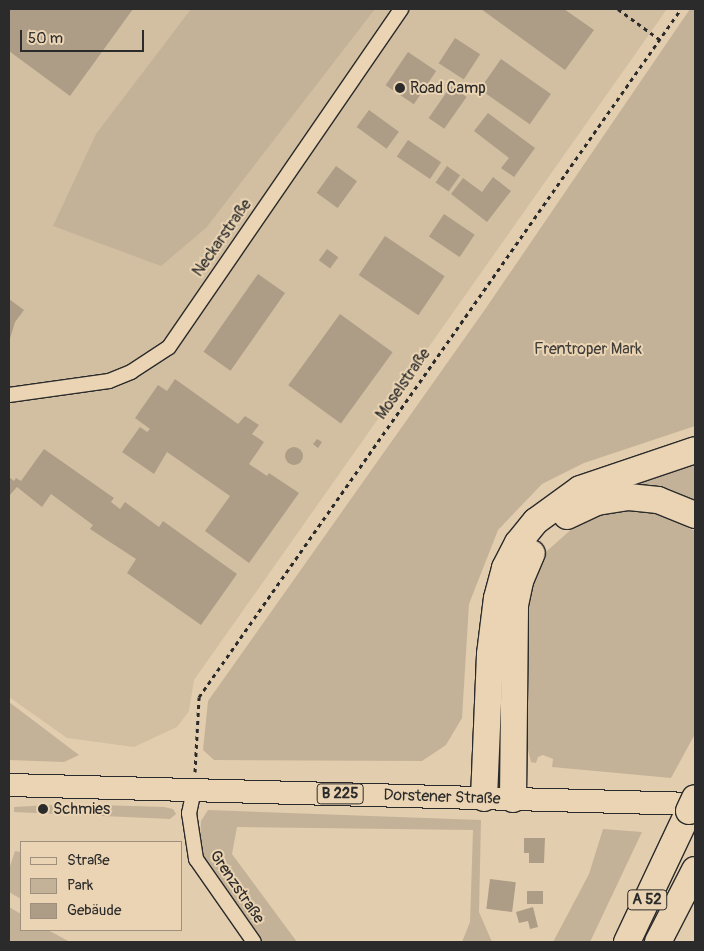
<!DOCTYPE html>
<html>
<head>
<meta charset="utf-8">
<style>
	body { margin:0 }
	#map { position:relative; width:704px; height:951px; overflow:hidden; background:#e2cdae; font-family:Pangolin,sans-serif }
	div>[style] { position:absolute }
	.built>* { inset:0; background:#d2bfa2 }
	.green>* { inset:0; background:#c4b298 }
	.building>* { inset:0; background:#ad9d87; transform-origin:0 0 }
	.round { border-radius:50% }
	.path>* { height:3px; margin-top:-1.5px; transform-origin:0; background:repeating-linear-gradient(90deg,#2b2b2b 0 4px,transparent 0 8px) }
	.roads { filter:drop-shadow(1px 0 #2b2b2b) drop-shadow(-1px 0 #2b2b2b) drop-shadow(0 1px #2b2b2b) drop-shadow(0 -1px #2b2b2b) }
	.minor>* { height:14px; margin:-7px; padding:0 7px; transform-origin:7px; border-radius:7px; background:#ead4b3 }
	.primary>* { height:22px; margin:-11px; padding:0 11px; transform-origin:11px; border-radius:11px; background:#ead4b3 }
	.motorway>* { height:26px; margin:-13px; padding:0 13px; transform-origin:13px; border-radius:13px; background:#ead4b3 }
	.bridges { filter:drop-shadow(1px 0 #2b2b2b) drop-shadow(-1px 0 #2b2b2b) drop-shadow(0 1px #2b2b2b) drop-shadow(0 -1px #2b2b2b) }
	.motorway-bridge>* { height:26px; margin:-13px; padding:0 13px; transform-origin:13px; border-radius:13px; background:#ead4b3 }
	.dots>* { width:14px; height:14px; translate:-50% -50%; box-sizing:border-box; border:2px solid #ead4b3; border-radius:50% }
	span { translate:-50% -50%; white-space:nowrap; text-align:center; line-height:1.15; -webkit-text-stroke:4px #ead4b3; paint-order:stroke }
	.shield-label span { padding:1px 4px; background:#ead4b3; border:1px solid; border-radius:4px; -webkit-text-stroke-width:0 }
	.shield-label { font-size:15px; color:#2b2b2b; font-weight:700 }
	.poi-label { font-size:16px; color:#2b2b2b }
	.left { translate:0 -50%; text-align:left }
	.street-label { font-size:16px; color:#2b2b2b }
	.park-label { font-size:16px; color:#423f3b }
	.frame { position:absolute; inset:0; border:10px solid #2b2b2b; pointer-events:none }
	.legend { position:absolute; left:20px; top:841px; width:162px; height:90px; box-sizing:border-box; background:#ead4b3; border:1px solid #9e907d; margin:0; padding:6px 9px; list-style:none; font-size:15px; color:#2b2b2b }
	.legend li { display:flex; align-items:center; gap:10px; height:25px }
	.legend b { width:25px; border:1px solid #9e907d }
	.scale { position:absolute; left:20px; top:30px; width:124px; height:22px; box-sizing:border-box; border:2px solid #2b2b2b; border-top:0; padding-left:6px; font-size:15px; line-height:18px; white-space:nowrap; color:#2b2b2b; -webkit-text-stroke:4px #ead4b3; paint-order:stroke }
</style>
</head>
<body>
<div id="map">
	<div class="built">
		<i style="clip-path:polygon(9px 9px,667px 9px,194px 680px,189px 711px,177px 727px,134px 747px,67px 738px,9px 697px)"></i>
	</div>
	<div class="green">
		<i style="clip-path:polygon(191px 9px,375px 9px,206px 228px,161px 266px,53px 226px,96px 134px)"></i>
		<i style="clip-path:polygon(690px 9px,695px 9px,695px 426px,584px 463px,542px 484px,498px 530px,469px 604px,462px 718px,446px 745px,422px 761px,214px 760px,203px 750px,208px 701px,486px 308px)"></i>
		<i style="clip-path:polygon(695px 458px,695px 509px,642px 492px,623px 480px)"></i>
		<i style="clip-path:polygon(622px 509px,652px 510px,695px 531px,695px 734px,671px 778px,552px 767px,553px 759px,543px 755px,538px 757px,536px 763px,531px 762px,527px 746px,527px 621px,529px 594px,538px 570px,547px 551px,576px 525px,593px 516px)"></i>
		<i style="clip-path:polygon(9px 702px,79px 755px,64px 762px,9px 760px)"></i>
		<i style="clip-path:polygon(67px 804px,164px 807px,173px 809px,176px 814px,170px 819px,14px 812px,14px 807px)"></i>
		<i style="clip-path:polygon(208px 810px,481px 820px,479px 912px,492px 942px,462px 942px,470px 922px,473px 830px,237px 827px,232px 854px,297px 942px,260px 942px,203px 858px,200px 845px,201px 821px)"></i>
		<i style="clip-path:polygon(603px 829px,642px 832px,590px 942px,553px 942px,589px 874px)"></i>
		<i style="clip-path:polygon(15px 851px,21px 852px,21px 899px,9px 892px,9px 869px)"></i>
		<i style="clip-path:polygon(9px 907px,21px 914px,21px 930px,48px 930px,70px 942px,9px 942px)"></i>
	</div>
	<div class="building">
		<i style="clip-path:polygon(9px 9px,133px 9px,70px 96px,9px 51px)"></i>
		<i style="clip-path:polygon(481px 9px,564px 9px,594px 30px,565px 70px)"></i>
		<i style="left:455px;top:38px;width:30px;height:30px;rotate:33deg"></i>
		<i style="left:408px;top:52px;width:34px;height:40px;rotate:34deg"></i>
		<i style="left:501px;top:59px;width:61px;height:37px;rotate:35deg"></i>
		<i style="left:451px;top:86px;width:19px;height:39px;rotate:35deg"></i>
		<i style="left:369px;top:110px;width:37px;height:21px;rotate:36deg"></i>
		<i style="clip-path:polygon(488px 113px,535px 148px,514px 177px,501px 168px,509px 158px,474px 131px)"></i>
		<i style="left:408px;top:140px;width:40px;height:20px;rotate:34deg"></i>
		<i style="left:336px;top:166px;width:26px;height:33px;rotate:36deg"></i>
		<i style="left:447px;top:166px;width:16px;height:20px;rotate:35deg"></i>
		<i style="clip-path:polygon(493px 177px,511px 191px,487px 222px,451px 194px,463px 178px,482px 192px)"></i>
		<i style="left:444px;top:214px;width:37px;height:27px;rotate:34deg"></i>
		<i style="left:385px;top:236px;width:72px;height:47px;rotate:34deg"></i>
		<i style="left:327px;top:249px;width:14px;height:14px;rotate:36deg"></i>
		<i style="left:258px;top:274px;width:33px;height:95px;rotate:35deg"></i>
		<i style="clip-path:polygon(9px 299px,24px 310px,15px 322px,9px 342px)"></i>
		<i style="left:340px;top:314px;width:65px;height:88px;rotate:36deg"></i>
		<i style="clip-path:polygon(175px 379px,238px 424px,245px 416px,259px 425px,252px 434px,264px 442px,249px 464px,267px 476px,269px 473px,299px 493px,249px 563px,205px 531px,230px 496px,167px 452px,154px 474px,122px 452px,140px 427px,147px 432px,150px 429px,135px 418px,158px 385px,167px 391px)"></i>
		<i style="clip-path:polygon(317px 439px,322px 442px,318px 448px,313px 444px)"></i>
		<i class="round" style="left:285px;top:447px;width:18px;height:18px"></i>
		<i style="clip-path:polygon(44px 449px,114px 498px,111px 502px,120px 509px,125px 502px,159px 527px,163px 521px,237px 574px,201px 625px,127px 573px,136px 559px,90px 529px,93px 525px,51px 494px,42px 507px,17px 487px,9px 496px,9px 477px,14px 481px,16px 478px,21px 481px)"></i>
		<i style="clip-path:polygon(524px 838px,545px 838px,544px 863px,529px 863px,529px 853px,524px 853px)"></i>
		<i style="left:490px;top:879px;width:26px;height:30px;rotate:7deg"></i>
		<i style="left:543px;top:891px;width:13px;height:16px;rotate:90deg"></i>
		<i style="clip-path:polygon(533px 907px,538px 927px,530px 929px,528px 921px,519px 923px,516px 912px)"></i>
	</div>
	<div class="path">
		<i style="left:618px;top:9px;width:51px;rotate:36.2deg"></i>
		<i style="left:195px;top:772px;width:75px;rotate:-86.9deg"></i>
		<i style="left:199px;top:697px;width:840px;rotate:-54.99deg"></i>
	</div>
	<div class="roads">
		<div class="minor">
			<i style="left:9px;top:395px;width:101px;rotate:-8deg"></i>
			<i style="left:109px;top:381px;width:24px;rotate:-22deg"></i>
			<i style="left:131px;top:372px;width:45px;rotate:-33.3deg"></i>
			<i style="left:169px;top:347px;width:410px;rotate:-55.5deg"></i>
			<i style="left:194px;top:790px;width:24px;rotate:102deg"></i>
			<i style="left:189px;top:813px;width:47px;rotate:81.3deg"></i>
			<i style="left:196px;top:859px;width:101px;rotate:55.1deg"></i>
		</div>
		<div class="primary">
			<i style="left:9px;top:785px;width:686px;rotate:1.59deg"></i>
		</div>
		<div class="motorway">
			<i style="left:567px;top:516px;width:33px;rotate:-25deg"></i>
			<i style="left:597px;top:502px;width:32px;rotate:-9deg"></i>
			<i style="left:629px;top:497px;width:29px;rotate:6deg"></i>
			<i style="left:658px;top:500px;width:40px;rotate:22deg"></i>
			<i style="left:484px;top:798px;width:144px;rotate:-87.6deg"></i>
			<i style="left:490px;top:654px;width:56px;rotate:-82.9deg"></i>
			<i style="left:497px;top:598px;width:31px;rotate:-75deg"></i>
			<i style="left:505px;top:568px;width:28px;rotate:-63deg"></i>
			<i style="left:518px;top:543px;width:28px;rotate:-51deg"></i>
			<i style="left:536px;top:521px;width:54px;rotate:-36deg"></i>
			<i style="left:580px;top:489px;width:121px;rotate:-18.7deg"></i>
			<i style="left:513px;top:799px;width:194px;rotate:-89.4deg"></i>
			<i style="left:515px;top:605px;width:25px;rotate:-78deg"></i>
			<i style="left:520px;top:581px;width:30px;rotate:-67deg"></i>
			<i style="left:627px;top:942px;width:145px;rotate:-64.7deg"></i>
			<i style="left:658px;top:942px;width:81px;rotate:-62.8deg"></i>
		</div>
	</div>
	<div class="bridges">
		<div class="motorway-bridge">
			<i style="left:689px;top:811px;width:14px;rotate:-65deg"></i>
		</div>
	</div>
	<div class="dots">
		<i style="left:400px;top:88px;background:#2b2b2b"></i>
		<i style="left:43px;top:809px;background:#2b2b2b"></i>
	</div>
	<div class="shield-label">
		<span style="left:340px;top:794px">B 225</span>
		<span style="left:647px;top:900px">A 52</span>
	</div>
	<div class="poi-label">
		<span class="left" style="left:410px;top:88px">Road Camp</span>
		<span class="left" style="left:53px;top:809px">Schmies</span>
	</div>
	<div class="street-label">
		<span style="left:222px;top:238px;rotate:-55deg">Neckarstraße</span>
		<span style="left:403px;top:384px;rotate:-55deg">Moselstraße</span>
		<span style="left:442px;top:797px;rotate:2deg">Dorstener Straße</span>
		<span style="left:237px;top:887px;rotate:56deg">Grenzstraße</span>
	</div>
	<div class="park-label">
		<span style="left:588px;top:349px">Frentroper Mark</span>
	</div>
	<div class="frame"></div>
	<ul class="legend">
	<li><b style="height:6px;background:#ead4b3"></b>Straße</li>
	<li><b style="height:14px;background:#c4b298"></b>Park</li>
	<li><b style="height:14px;background:#ad9d87"></b>Gebäude</li>
	</ul>
	<div class="scale">50 m</div>
</div>
</body>
</html>
